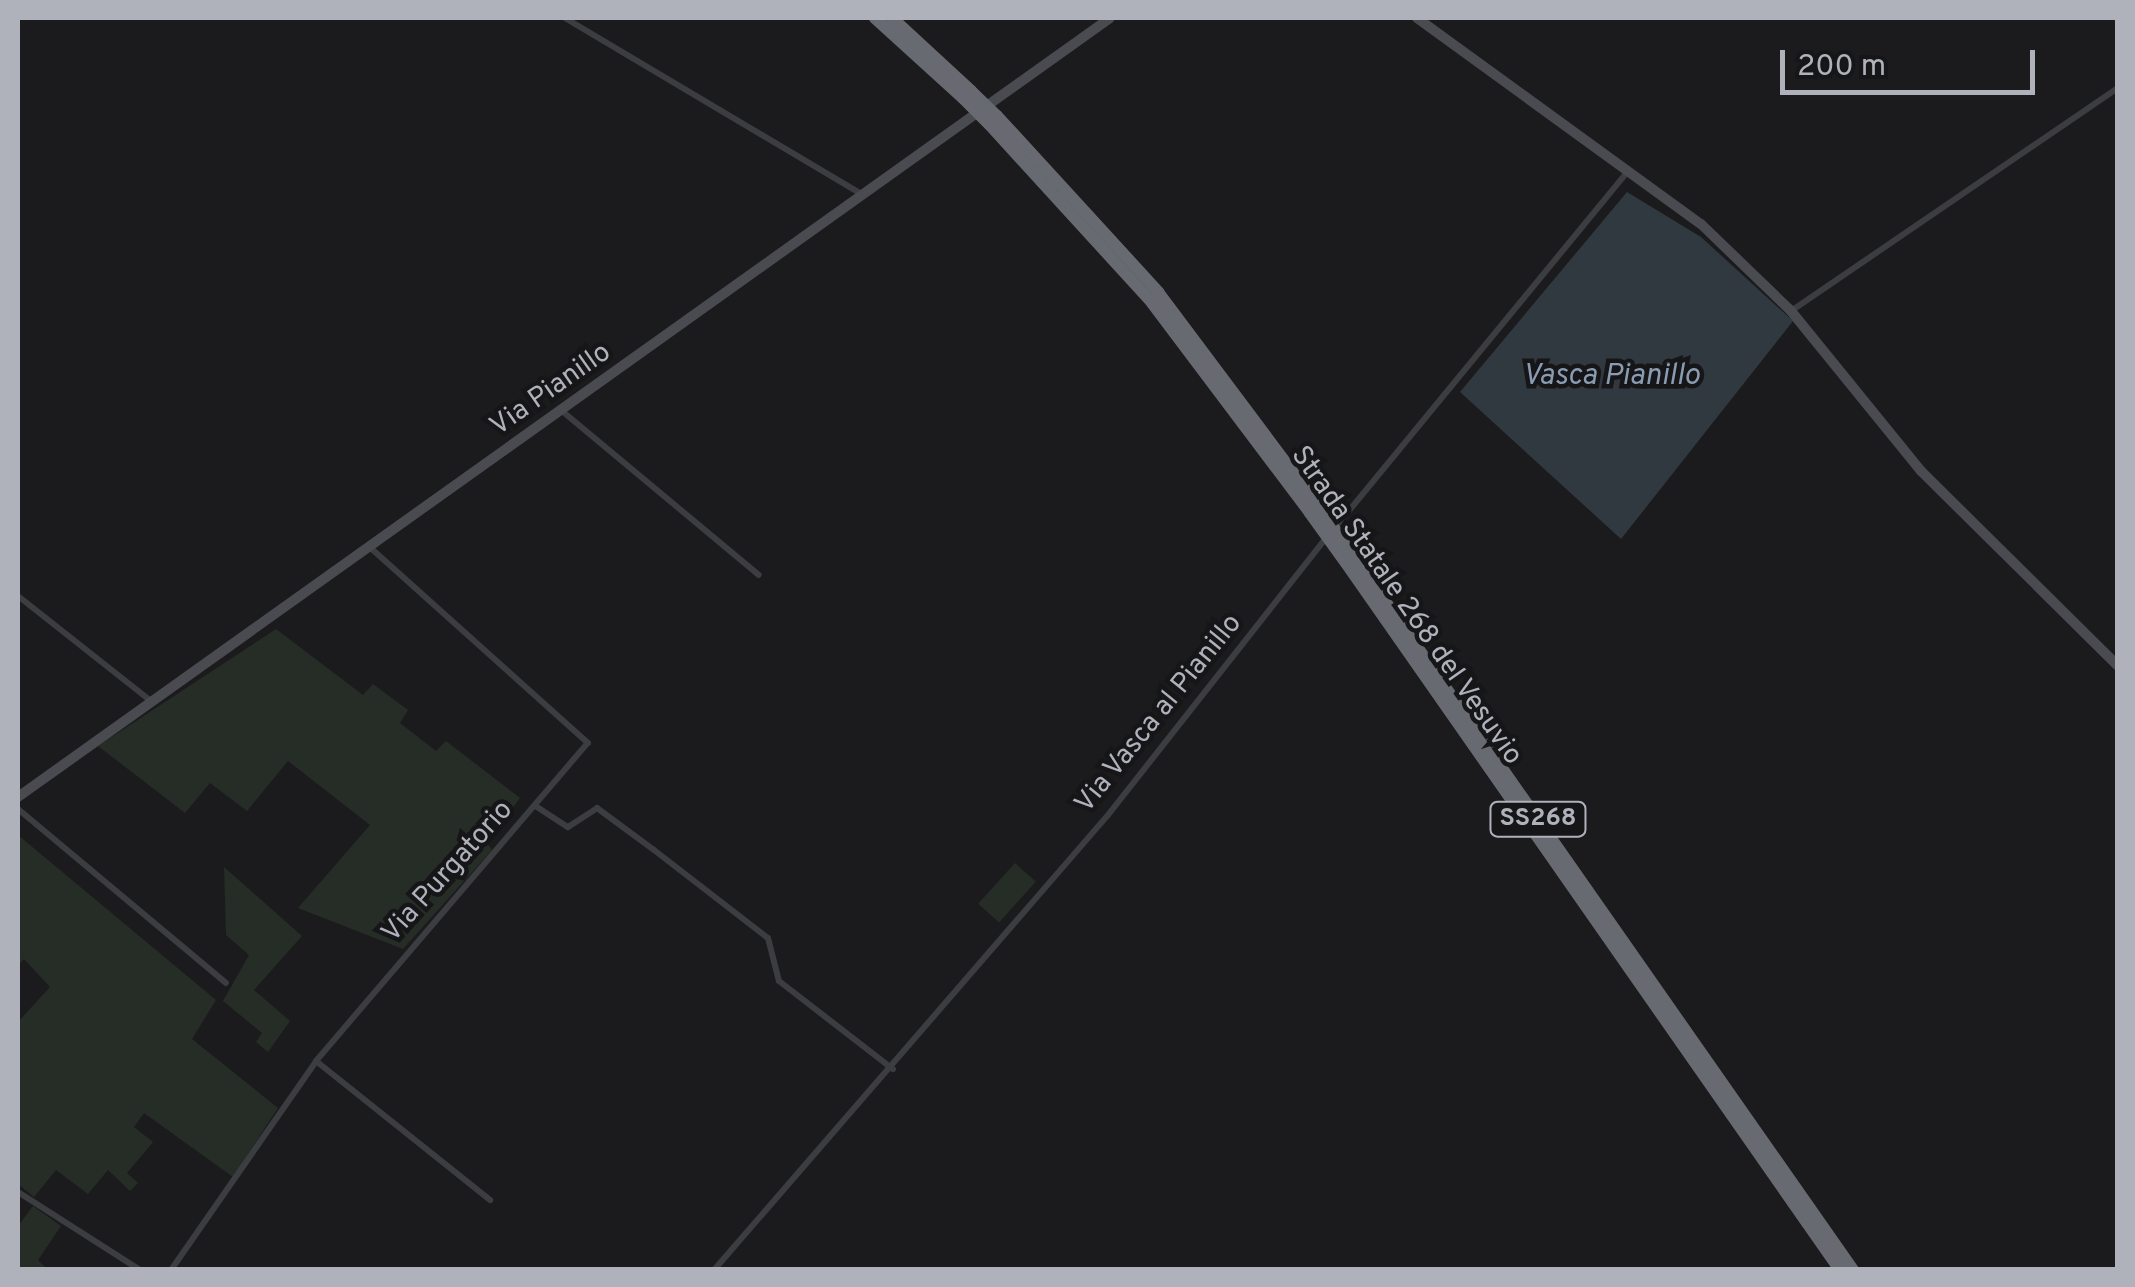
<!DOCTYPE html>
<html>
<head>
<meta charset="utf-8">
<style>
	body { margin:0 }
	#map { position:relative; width:2135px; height:1287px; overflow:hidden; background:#1b1b1d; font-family:Overpass,sans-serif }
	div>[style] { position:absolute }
	.green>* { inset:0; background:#252d26; transform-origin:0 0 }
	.water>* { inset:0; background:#313940 }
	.street>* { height:6px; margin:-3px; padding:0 3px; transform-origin:3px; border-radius:3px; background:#3c3d41 }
	.secondary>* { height:10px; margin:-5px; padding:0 5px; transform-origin:5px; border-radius:5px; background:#4a4b51 }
	.highway>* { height:12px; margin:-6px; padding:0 6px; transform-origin:6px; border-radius:6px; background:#686a72 }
	.highway-bridge>* { height:12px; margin:-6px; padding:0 6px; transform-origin:6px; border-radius:6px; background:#686a72 }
	span { translate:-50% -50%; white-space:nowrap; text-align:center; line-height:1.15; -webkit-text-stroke:9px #161618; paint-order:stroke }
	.shield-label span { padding:2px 8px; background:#161618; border:2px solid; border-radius:8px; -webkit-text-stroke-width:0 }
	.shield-label { font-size:25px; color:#afb1bb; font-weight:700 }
	.street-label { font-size:28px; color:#afb1bb }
	.water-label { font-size:30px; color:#899cb2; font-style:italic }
	.frame { position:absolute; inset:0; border:20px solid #afb1bb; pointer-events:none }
	.scale { position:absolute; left:1780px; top:50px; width:255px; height:45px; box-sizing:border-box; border:5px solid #afb1bb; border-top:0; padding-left:12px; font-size:30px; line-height:35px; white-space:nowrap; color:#afb1bb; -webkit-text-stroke:8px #161618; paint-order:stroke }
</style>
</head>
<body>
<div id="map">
	<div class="green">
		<i style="clip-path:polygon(276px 629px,363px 695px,373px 684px,408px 710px,400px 723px,436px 751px,446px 741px,520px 798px,487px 843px,492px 850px,403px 949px,298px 908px,370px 825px,288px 761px,247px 811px,210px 783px,185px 813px,98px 746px)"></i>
		<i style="clip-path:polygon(18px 835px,216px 1000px,192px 1039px,278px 1108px,233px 1177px,144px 1113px,134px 1127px,153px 1142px,127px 1173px,138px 1183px,130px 1191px,108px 1170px,88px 1194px,56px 1170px,34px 1197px,18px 1184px,18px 1022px,50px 987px,24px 959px,18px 965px)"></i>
		<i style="left:1015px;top:863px;width:28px;height:55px;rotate:42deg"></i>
		<i style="clip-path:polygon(224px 867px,302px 936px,254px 990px,290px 1021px,268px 1052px,256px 1042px,262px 1033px,223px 1001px,249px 955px,226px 935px)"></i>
		<i style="clip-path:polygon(33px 1206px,61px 1226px,38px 1260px,47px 1269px,18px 1269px,18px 1226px)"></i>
	</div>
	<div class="water">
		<i style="clip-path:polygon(1627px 192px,1701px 237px,1793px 321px,1621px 539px,1460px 392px)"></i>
	</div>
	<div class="street">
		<i style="left:565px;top:18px;width:345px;rotate:30.7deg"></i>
		<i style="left:1791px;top:311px;width:396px;rotate:-34.3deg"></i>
		<i style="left:562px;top:411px;width:256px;rotate:39.8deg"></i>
		<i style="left:1334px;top:529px;width:458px;rotate:-50.6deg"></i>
		<i style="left:18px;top:596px;width:171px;rotate:38.3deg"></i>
		<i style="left:537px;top:807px;width:37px;rotate:33deg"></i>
		<i style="left:568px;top:827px;width:35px;rotate:-33deg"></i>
		<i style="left:597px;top:808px;width:71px;rotate:36.4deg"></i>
		<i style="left:654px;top:850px;width:144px;rotate:37.7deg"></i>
		<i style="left:768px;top:938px;width:44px;rotate:75.7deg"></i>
		<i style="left:779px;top:981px;width:144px;rotate:37.7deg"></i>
		<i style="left:18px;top:809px;width:271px;rotate:39.9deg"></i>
		<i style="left:316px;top:1061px;width:223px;rotate:38.6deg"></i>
		<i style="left:18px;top:1192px;width:145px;rotate:32.6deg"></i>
		<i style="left:171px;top:1270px;width:254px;rotate:-55.2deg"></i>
		<i style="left:316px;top:1061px;width:418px;rotate:-49.5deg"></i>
		<i style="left:588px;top:743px;width:292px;rotate:-138.1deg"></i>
		<i style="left:714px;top:1270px;width:602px;rotate:-49.11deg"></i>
		<i style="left:1108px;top:815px;width:352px;rotate:-51.8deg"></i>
	</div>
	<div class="secondary">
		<i style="left:1417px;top:18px;width:351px;rotate:36deg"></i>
		<i style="left:1701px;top:224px;width:125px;rotate:44deg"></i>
		<i style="left:1791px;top:311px;width:206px;rotate:50.9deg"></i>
		<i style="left:1921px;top:471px;width:277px;rotate:44.7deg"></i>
		<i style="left:18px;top:797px;width:1341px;rotate:-35.5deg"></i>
	</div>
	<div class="highway">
		<i style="left:875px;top:18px;width:119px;rotate:42.3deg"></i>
		<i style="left:892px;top:18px;width:108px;rotate:42.7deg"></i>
		<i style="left:997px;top:116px;width:239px;rotate:47.5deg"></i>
		<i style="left:1158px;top:292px;width:269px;rotate:53.2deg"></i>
		<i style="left:989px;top:124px;width:237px;rotate:47.6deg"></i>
		<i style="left:1149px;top:299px;width:268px;rotate:53deg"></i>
		<i style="left:1359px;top:564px;width:862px;rotate:55.02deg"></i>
		<i style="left:1351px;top:570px;width:854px;rotate:55.06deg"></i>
	</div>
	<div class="highway-bridge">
		<i style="left:971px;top:91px;width:36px;rotate:44deg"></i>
		<i style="left:963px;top:98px;width:37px;rotate:45deg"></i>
		<i style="left:1319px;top:507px;width:70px;rotate:54.9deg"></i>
		<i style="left:1310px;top:513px;width:70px;rotate:54.3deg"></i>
	</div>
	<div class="shield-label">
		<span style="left:1538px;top:819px">SS268</span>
	</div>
	<div class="street-label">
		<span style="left:551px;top:390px;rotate:-35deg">Via Pianillo</span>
		<span style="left:1406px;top:606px;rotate:55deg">Strada Statale 268 del Vesuvio</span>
		<span style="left:1159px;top:714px;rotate:-51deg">Via Vasca al Pianillo</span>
		<span style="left:448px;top:872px;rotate:-48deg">Via Purgatorio</span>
	</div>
	<div class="water-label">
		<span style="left:1611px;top:377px">Vasca Pianillo</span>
	</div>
	<div class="frame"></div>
	<div class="scale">200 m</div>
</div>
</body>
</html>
